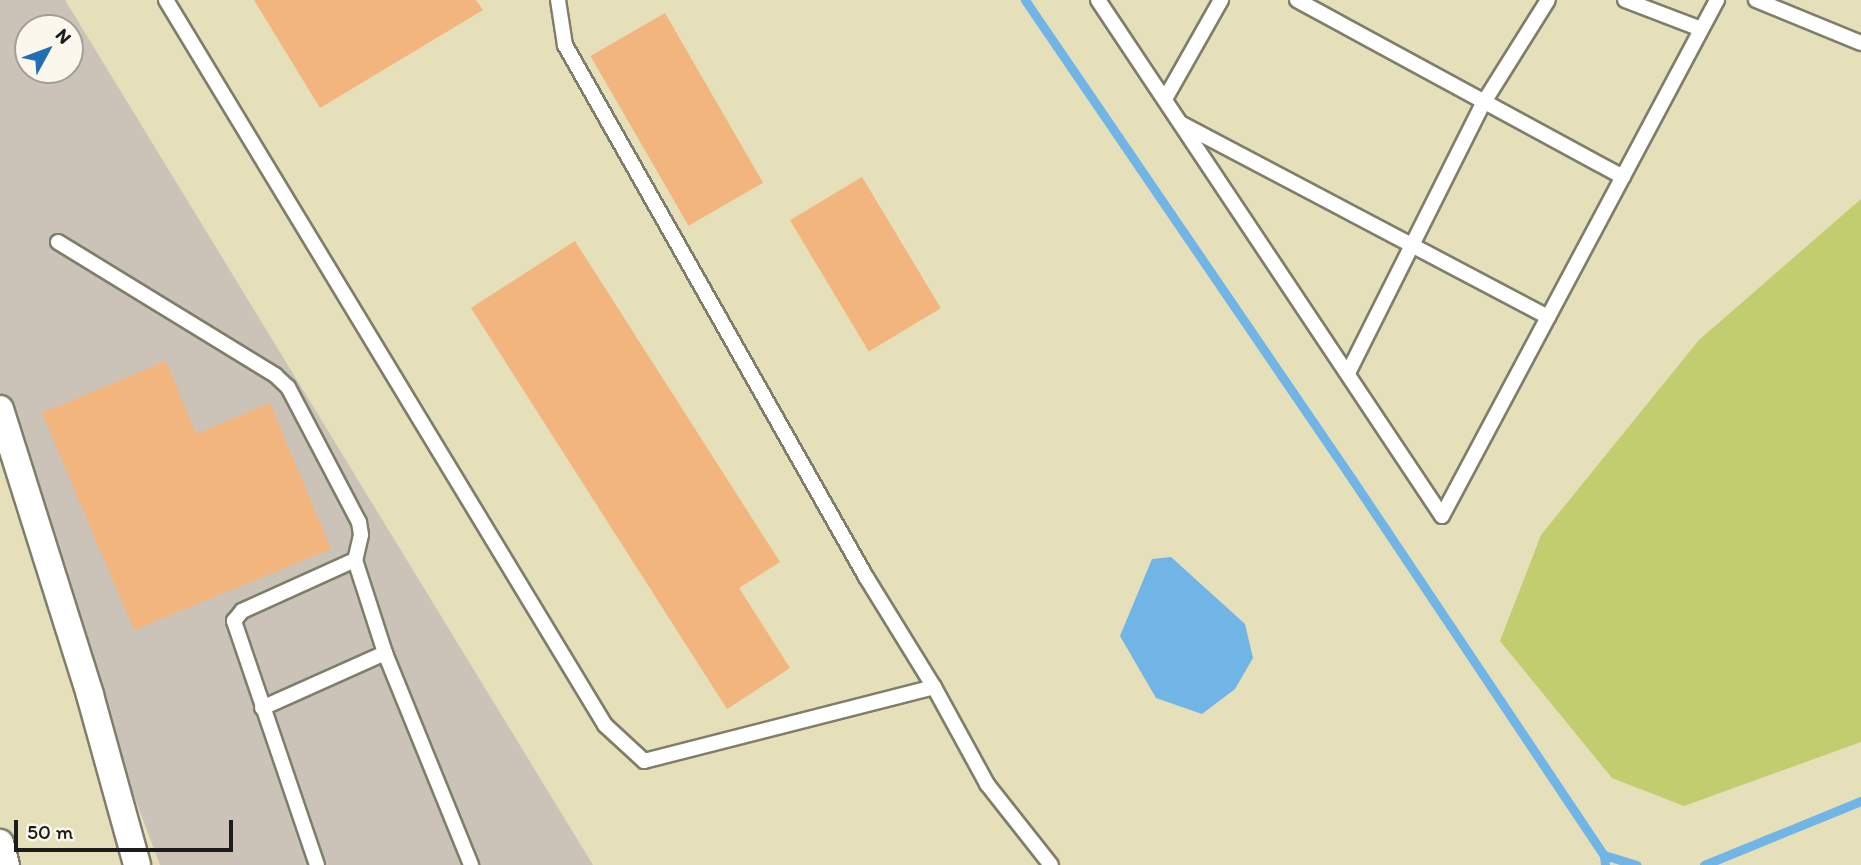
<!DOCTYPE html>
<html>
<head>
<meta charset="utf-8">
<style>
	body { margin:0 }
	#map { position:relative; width:1861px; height:865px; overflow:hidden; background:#e5dfba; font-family:Itim,sans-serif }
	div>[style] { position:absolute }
	.industrial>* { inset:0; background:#cbc3b8 }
	.green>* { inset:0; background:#c1cd6f }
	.water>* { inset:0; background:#71b4e6 }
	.stream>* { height:9px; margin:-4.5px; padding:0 4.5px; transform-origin:4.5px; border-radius:4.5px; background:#71b4e6 }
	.building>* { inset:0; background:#f2b57d; transform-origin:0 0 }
	.roads { filter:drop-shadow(2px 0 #807e6b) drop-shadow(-2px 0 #807e6b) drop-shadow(0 2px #807e6b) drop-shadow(0 -2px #807e6b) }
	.lane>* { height:14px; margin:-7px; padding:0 7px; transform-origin:7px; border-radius:7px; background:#fff }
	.street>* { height:26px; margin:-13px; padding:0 13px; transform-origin:13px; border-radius:13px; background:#fff }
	span { translate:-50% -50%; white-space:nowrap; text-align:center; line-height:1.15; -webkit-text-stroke:5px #fbf7ec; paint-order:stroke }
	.north { position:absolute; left:14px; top:14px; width:70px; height:70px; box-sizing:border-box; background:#fbf7ec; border:2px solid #a29f99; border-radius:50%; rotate:49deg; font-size:19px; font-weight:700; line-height:28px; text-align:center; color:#1c1c1c }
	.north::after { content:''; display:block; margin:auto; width:24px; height:32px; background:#1f6fb2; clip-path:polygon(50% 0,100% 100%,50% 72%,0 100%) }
	.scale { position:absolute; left:14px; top:820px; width:219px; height:32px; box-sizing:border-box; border:4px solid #1c1c1c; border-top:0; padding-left:9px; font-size:21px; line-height:24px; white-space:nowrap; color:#1c1c1c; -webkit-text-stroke:5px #fbf7ec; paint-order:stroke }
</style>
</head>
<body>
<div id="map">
	<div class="industrial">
		<i style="clip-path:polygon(evenodd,0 0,65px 0,593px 865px,160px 865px,0 440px,0 0,28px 28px,70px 28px,70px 70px,28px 70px,28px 28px)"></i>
	</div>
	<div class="green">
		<i style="clip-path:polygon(1861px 199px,1861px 742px,1684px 806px,1612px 778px,1500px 641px,1541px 535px,1699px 340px)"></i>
	</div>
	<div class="water">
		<i style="clip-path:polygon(1171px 557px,1245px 624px,1253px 658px,1235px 689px,1202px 714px,1156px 698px,1120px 636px,1152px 559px)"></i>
	</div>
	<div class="stream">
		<i style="left:1025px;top:0;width:580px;rotate:55.68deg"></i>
		<i style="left:1352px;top:479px;width:453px;rotate:56.2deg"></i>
		<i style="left:1604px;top:855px;width:10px;rotate:84deg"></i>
		<i style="left:1604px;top:855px;width:34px;rotate:17deg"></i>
		<i style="left:1704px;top:865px;width:170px;rotate:-22.2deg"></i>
	</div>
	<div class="building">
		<i style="clip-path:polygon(254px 0,476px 0,483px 10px,320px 108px)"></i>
		<i style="left:665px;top:13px;width:196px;height:86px;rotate:60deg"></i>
		<i style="left:862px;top:177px;width:153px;height:84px;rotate:59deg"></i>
		<i style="clip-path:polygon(575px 241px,780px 562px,739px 588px,790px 668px,727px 709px,471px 308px)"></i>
		<i style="clip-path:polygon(166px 361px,196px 434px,270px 403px,331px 549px,134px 630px,42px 413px)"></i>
	</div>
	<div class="roads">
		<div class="lane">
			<i style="left:166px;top:0;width:848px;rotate:58.8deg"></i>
			<i style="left:605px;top:725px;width:53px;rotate:42.7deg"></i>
			<i style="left:644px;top:761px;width:299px;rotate:-14.3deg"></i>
			<i style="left:558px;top:0;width:46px;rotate:81.2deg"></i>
			<i style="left:565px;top:45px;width:611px;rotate:60.5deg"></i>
			<i style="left:866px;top:577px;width:129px;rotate:58.3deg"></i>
			<i style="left:934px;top:687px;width:111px;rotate:61.3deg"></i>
			<i style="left:987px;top:784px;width:103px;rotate:51.7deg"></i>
			<i style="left:1098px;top:0;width:620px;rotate:56.31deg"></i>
			<i style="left:1442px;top:516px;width:585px;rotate:-61.94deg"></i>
			<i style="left:1297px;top:0;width:371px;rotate:28.5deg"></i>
			<i style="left:1625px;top:0;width:81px;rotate:20.9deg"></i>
			<i style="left:1756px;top:0;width:113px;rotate:22.3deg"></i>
			<i style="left:1165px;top:99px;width:114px;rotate:-60.5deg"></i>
			<i style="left:1182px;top:124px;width:414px;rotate:27.8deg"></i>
			<i style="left:58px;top:242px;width:255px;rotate:31.5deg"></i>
			<i style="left:275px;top:375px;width:18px;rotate:43deg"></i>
			<i style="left:288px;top:387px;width:153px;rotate:62.3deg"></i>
			<i style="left:359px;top:522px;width:13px;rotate:81deg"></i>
			<i style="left:361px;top:535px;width:26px;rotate:103deg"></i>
			<i style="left:355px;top:560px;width:98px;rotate:72.1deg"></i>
			<i style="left:385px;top:653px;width:229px;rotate:67.9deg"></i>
			<i style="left:1348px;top:373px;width:303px;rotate:-63.4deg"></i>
			<i style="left:1484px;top:102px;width:120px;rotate:-57.9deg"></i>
			<i style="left:262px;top:708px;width:135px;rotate:-24.1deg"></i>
			<i style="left:317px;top:865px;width:258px;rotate:-108.8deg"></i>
			<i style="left:234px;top:621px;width:13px;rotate:-51deg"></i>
			<i style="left:242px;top:611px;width:124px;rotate:-24.3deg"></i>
		</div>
		<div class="street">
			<i style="left:0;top:409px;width:300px;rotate:72.5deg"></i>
			<i style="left:90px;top:695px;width:176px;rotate:74.5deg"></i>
			<i style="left:0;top:843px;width:23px;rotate:75deg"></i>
		</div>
	</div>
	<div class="north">N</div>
	<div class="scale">50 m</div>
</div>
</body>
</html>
